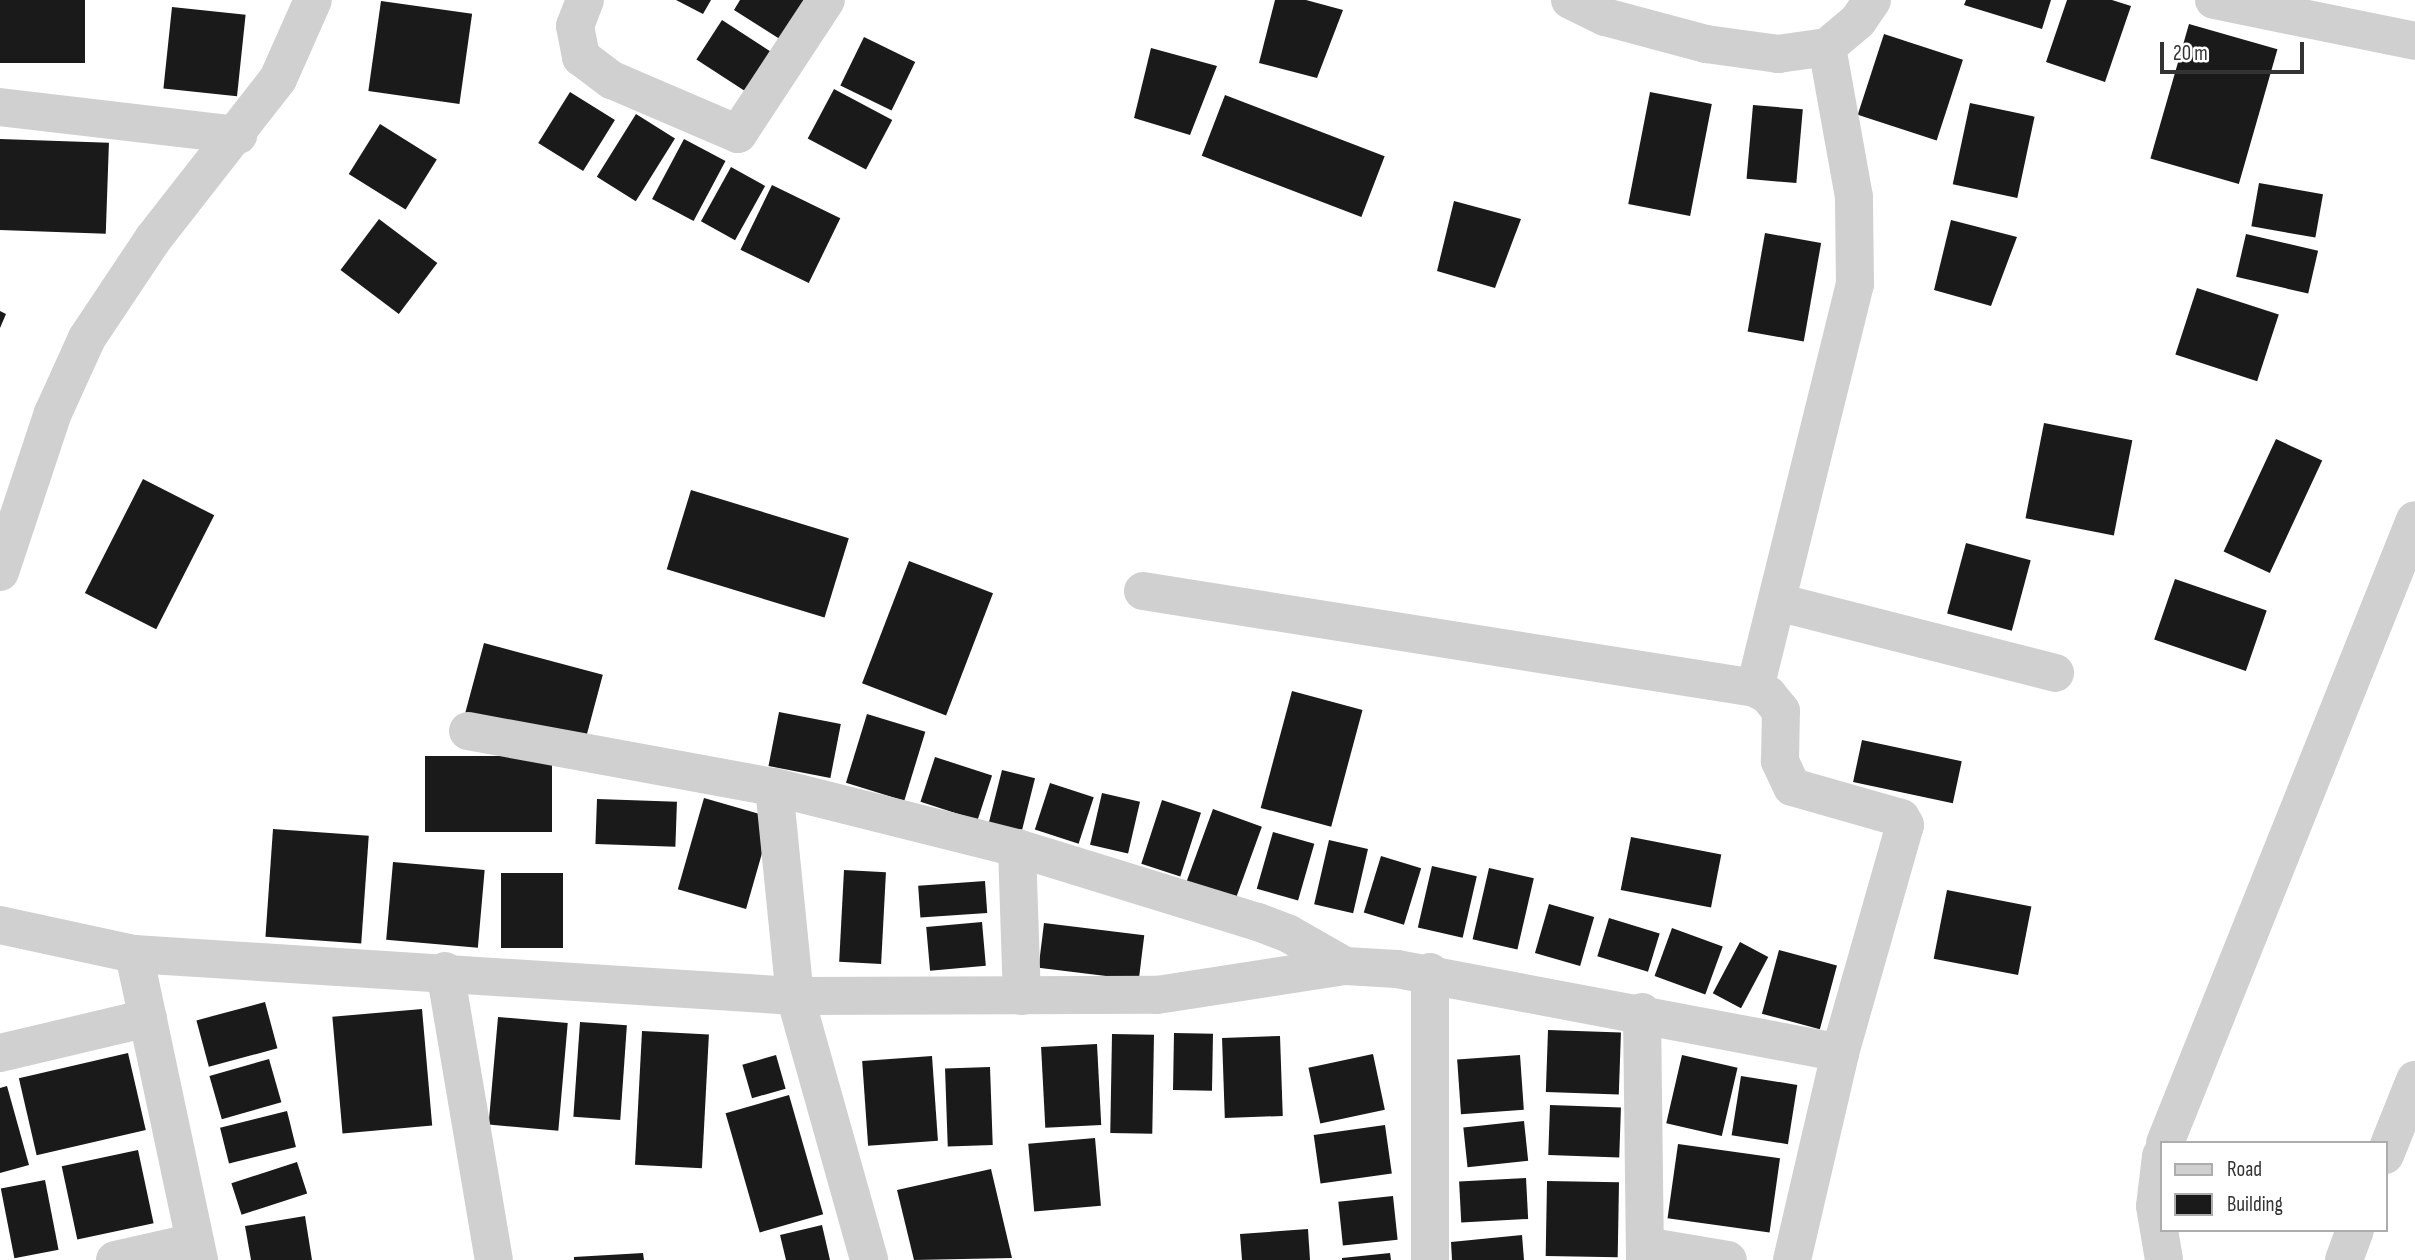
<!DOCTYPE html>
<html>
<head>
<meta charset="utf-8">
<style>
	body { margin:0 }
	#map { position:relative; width:2415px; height:1260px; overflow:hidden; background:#fff; font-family:"Sofia Sans Condensed",sans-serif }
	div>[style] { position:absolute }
	.building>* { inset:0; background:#1a1a1a; transform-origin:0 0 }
	.minor>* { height:38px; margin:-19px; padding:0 19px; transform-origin:19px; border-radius:19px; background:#d0d0d0 }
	span { translate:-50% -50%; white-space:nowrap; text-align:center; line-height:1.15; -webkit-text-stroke:7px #fff; paint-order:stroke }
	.legend { position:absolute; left:2160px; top:1141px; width:228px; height:91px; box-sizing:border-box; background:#fff; border:2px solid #adadad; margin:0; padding:9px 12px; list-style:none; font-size:21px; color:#333 }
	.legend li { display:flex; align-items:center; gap:14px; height:35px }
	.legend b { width:35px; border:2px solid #adadad }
	.scale { position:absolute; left:2160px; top:42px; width:144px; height:32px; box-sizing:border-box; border:4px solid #333; border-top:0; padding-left:9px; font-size:21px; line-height:24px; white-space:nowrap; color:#333; -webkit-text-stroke:5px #fff; paint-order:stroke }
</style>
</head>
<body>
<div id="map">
	<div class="building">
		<i style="left:0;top:0;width:85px;height:63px"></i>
		<i style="clip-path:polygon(676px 0,711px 0,703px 14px)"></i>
		<i style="clip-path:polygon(740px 0,814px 0,786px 43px,734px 10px)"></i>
		<i style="clip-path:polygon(1275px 0,1306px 0,1343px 10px,1317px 78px,1259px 63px)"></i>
		<i style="clip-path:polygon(1966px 0,2051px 0,2042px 29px,1964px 5px)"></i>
		<i style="clip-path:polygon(2067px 0,2112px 0,2131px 6px,2105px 82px,2046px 62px)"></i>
		<i style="left:381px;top:1px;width:92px;height:91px;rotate:8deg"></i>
		<i style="left:172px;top:7px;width:74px;height:82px;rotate:6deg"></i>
		<i style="left:722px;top:20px;width:67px;height:47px;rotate:33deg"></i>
		<i style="left:2189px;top:24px;width:92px;height:140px;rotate:16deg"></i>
		<i style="left:1884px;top:34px;width:83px;height:85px;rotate:18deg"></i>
		<i style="left:864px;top:37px;width:57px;height:54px;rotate:26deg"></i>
		<i style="clip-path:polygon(1151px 48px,1217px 66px,1190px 135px,1134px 118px)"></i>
		<i style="left:834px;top:89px;width:66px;height:56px;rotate:28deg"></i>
		<i style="left:570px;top:92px;width:53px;height:60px;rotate:32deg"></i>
		<i style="left:1650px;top:92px;width:63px;height:114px;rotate:11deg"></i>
		<i style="left:1225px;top:95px;width:171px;height:65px;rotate:21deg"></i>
		<i style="left:1970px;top:103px;width:66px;height:83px;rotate:12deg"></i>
		<i style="left:1753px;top:105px;width:50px;height:74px;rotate:5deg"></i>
		<i style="left:636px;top:114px;width:46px;height:74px;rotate:32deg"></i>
		<i style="left:380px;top:124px;width:67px;height:59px;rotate:32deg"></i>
		<i style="left:0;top:139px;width:109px;height:91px;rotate:2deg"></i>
		<i style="left:684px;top:139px;width:47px;height:68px;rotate:28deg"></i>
		<i style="left:731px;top:167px;width:39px;height:62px;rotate:29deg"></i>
		<i style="left:2259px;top:183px;width:65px;height:44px;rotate:10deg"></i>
		<i style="left:772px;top:185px;width:76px;height:72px;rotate:26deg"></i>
		<i style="clip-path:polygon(1454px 201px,1521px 219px,1495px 288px,1437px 271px)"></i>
		<i style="left:379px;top:219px;width:73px;height:64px;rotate:37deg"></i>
		<i style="clip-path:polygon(1951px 220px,2017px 237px,1991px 306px,1934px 290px)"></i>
		<i style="left:1765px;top:233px;width:57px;height:100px;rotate:10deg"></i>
		<i style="left:2246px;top:234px;width:74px;height:44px;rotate:13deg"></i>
		<i style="left:2197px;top:288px;width:86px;height:70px;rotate:18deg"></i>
		<i style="clip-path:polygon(0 311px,6px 314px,0 328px)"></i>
		<i style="left:2044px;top:423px;width:90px;height:97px;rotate:11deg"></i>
		<i style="left:2276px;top:439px;width:51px;height:124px;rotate:25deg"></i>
		<i style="left:143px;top:479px;width:80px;height:128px;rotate:27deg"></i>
		<i style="left:691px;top:490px;width:165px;height:83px;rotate:17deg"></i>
		<i style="left:1966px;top:543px;width:67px;height:73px;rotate:15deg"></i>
		<i style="left:909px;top:561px;width:90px;height:131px;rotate:21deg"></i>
		<i style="left:2175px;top:579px;width:97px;height:64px;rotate:19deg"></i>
		<i style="left:484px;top:643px;width:123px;height:72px;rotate:15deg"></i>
		<i style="left:1292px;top:691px;width:73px;height:121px;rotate:15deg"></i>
		<i style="left:779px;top:712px;width:63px;height:55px;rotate:11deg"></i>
		<i style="left:867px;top:714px;width:61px;height:72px;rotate:17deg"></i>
		<i style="left:1862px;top:740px;width:102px;height:43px;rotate:12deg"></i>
		<i style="left:425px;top:756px;width:127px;height:76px"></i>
		<i style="left:935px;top:757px;width:60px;height:47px;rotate:18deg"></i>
		<i style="left:1002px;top:770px;width:34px;height:55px;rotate:14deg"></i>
		<i style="left:1050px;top:783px;width:46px;height:49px;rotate:18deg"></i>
		<i style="left:1102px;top:793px;width:39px;height:53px;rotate:13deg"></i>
		<i style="left:704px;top:798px;width:71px;height:95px;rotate:16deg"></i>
		<i style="left:597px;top:799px;width:80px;height:45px;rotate:2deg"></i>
		<i style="left:1162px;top:800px;width:41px;height:67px;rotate:18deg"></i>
		<i style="left:1213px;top:809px;width:52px;height:81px;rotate:20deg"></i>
		<i style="left:273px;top:829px;width:96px;height:108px;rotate:4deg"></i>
		<i style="left:1273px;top:832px;width:43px;height:59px;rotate:16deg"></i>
		<i style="left:1631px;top:837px;width:92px;height:54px;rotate:11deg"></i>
		<i style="left:1329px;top:840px;width:40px;height:66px;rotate:13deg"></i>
		<i style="left:1381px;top:856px;width:42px;height:59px;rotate:17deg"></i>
		<i style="left:393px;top:862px;width:92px;height:78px;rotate:5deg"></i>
		<i style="left:1432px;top:866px;width:46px;height:63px;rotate:13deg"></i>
		<i style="left:1489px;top:868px;width:46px;height:73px;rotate:13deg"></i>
		<i style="left:844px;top:870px;width:42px;height:92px;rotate:3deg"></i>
		<i style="left:501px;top:873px;width:62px;height:75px"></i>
		<i style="left:985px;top:881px;width:32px;height:67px;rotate:86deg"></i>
		<i style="left:1947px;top:890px;width:86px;height:70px;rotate:11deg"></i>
		<i style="left:1549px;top:904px;width:47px;height:51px;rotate:16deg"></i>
		<i style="left:1609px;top:918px;width:53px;height:40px;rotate:17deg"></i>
		<i style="left:982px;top:922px;width:44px;height:56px;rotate:85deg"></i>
		<i style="left:1044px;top:923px;width:101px;height:45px;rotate:7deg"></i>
		<i style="left:1672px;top:928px;width:54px;height:51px;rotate:20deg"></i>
		<i style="left:1740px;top:942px;width:32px;height:58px;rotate:28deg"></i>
		<i style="left:1779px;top:950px;width:60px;height:66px;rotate:15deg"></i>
		<i style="left:265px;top:1002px;width:48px;height:71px;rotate:75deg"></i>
		<i style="left:422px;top:1009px;width:117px;height:90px;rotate:85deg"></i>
		<i style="left:498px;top:1017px;width:70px;height:108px;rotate:5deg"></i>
		<i style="left:580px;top:1022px;width:47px;height:95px;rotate:4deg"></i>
		<i style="left:1548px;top:1030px;width:73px;height:62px;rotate:2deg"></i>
		<i style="left:642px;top:1031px;width:67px;height:134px;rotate:3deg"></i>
		<i style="left:1174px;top:1033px;width:39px;height:57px;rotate:1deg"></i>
		<i style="left:1112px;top:1034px;width:42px;height:99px;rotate:1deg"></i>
		<i style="left:1280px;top:1036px;width:80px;height:58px;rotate:88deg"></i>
		<i style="left:1097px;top:1044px;width:81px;height:56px;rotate:87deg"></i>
		<i style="left:128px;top:1053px;width:79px;height:112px;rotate:77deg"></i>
		<i style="left:1373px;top:1054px;width:57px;height:66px;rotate:78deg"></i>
		<i style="left:776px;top:1055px;width:35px;height:35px;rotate:74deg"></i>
		<i style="left:1520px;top:1055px;width:55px;height:63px;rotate:86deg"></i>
		<i style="left:1682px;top:1055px;width:57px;height:70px;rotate:13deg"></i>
		<i style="left:932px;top:1056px;width:85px;height:70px;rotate:86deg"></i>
		<i style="left:269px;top:1059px;width:45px;height:62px;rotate:74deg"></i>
		<i style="left:990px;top:1067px;width:78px;height:45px;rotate:88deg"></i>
		<i style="left:1741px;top:1076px;width:57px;height:60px;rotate:9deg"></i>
		<i style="clip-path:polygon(7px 1086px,29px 1165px,0 1173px,0 1088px)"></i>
		<i style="left:789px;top:1095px;width:124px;height:66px;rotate:74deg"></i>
		<i style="left:1550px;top:1105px;width:71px;height:50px;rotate:2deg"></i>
		<i style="left:287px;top:1111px;width:37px;height:69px;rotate:76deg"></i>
		<i style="left:1524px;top:1121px;width:40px;height:61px;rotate:84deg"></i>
		<i style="left:1385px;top:1125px;width:49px;height:72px;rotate:82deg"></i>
		<i style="left:1095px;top:1138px;width:68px;height:67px;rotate:85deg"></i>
		<i style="left:1678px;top:1144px;width:103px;height:75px;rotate:8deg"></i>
		<i style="left:138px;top:1150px;width:75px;height:78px;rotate:78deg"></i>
		<i style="left:297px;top:1162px;width:33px;height:69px;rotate:72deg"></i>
		<i style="clip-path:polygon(991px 1169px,1012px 1258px,914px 1260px,897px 1190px)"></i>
		<i style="left:1526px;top:1178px;width:41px;height:67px;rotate:87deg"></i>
		<i style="left:45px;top:1180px;width:71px;height:45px;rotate:79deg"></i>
		<i style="left:1547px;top:1181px;width:72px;height:75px;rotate:1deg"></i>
		<i style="left:1393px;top:1196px;width:44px;height:55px;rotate:84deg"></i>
		<i style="clip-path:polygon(305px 1216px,312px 1260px,251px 1260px,245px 1226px)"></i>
		<i style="clip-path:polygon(822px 1225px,830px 1260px,786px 1260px,780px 1235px)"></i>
		<i style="clip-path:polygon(1308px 1229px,1310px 1260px,1242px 1260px,1240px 1234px)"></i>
		<i style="clip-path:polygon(1522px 1235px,1524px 1260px,1452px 1260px,1451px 1242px)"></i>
		<i style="clip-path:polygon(643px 1253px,644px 1260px,574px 1260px,574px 1257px)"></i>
		<i style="clip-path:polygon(1390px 1253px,1391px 1260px,1342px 1260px,1342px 1258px)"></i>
	</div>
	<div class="minor">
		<i style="left:585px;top:0;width:28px;rotate:111deg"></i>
		<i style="left:575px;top:26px;width:32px;rotate:79deg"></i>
		<i style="left:581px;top:57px;width:39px;rotate:37deg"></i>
		<i style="left:612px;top:80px;width:137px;rotate:23.2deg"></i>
		<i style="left:738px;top:134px;width:160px;rotate:-56.7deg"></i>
		<i style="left:1570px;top:0;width:39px;rotate:26deg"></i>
		<i style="left:1605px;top:17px;width:105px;rotate:15deg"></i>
		<i style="left:1706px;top:44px;width:73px;rotate:7.9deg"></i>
		<i style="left:1778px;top:54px;width:49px;rotate:-8.1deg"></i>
		<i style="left:1827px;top:47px;width:40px;rotate:-40deg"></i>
		<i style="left:1858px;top:21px;width:25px;rotate:-56deg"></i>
		<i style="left:2214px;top:0;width:205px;rotate:11.5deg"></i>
		<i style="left:0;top:107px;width:240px;rotate:6.7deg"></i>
		<i style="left:0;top:572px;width:168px;rotate:-71.6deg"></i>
		<i style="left:53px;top:413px;width:82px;rotate:-65.6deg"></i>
		<i style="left:87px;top:338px;width:119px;rotate:-56.3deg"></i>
		<i style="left:153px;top:239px;width:203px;rotate:-52deg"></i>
		<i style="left:278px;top:79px;width:86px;rotate:-66.1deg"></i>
		<i style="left:1143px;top:591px;width:620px;rotate:9.01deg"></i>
		<i style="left:1777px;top:602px;width:287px;rotate:14.3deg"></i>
		<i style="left:468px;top:731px;width:311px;rotate:10.4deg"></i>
		<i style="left:774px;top:787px;width:251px;rotate:14.1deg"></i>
		<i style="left:1017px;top:848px;width:252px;rotate:17.1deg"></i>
		<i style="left:1258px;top:922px;width:33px;rotate:21deg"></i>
		<i style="left:1289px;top:934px;width:64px;rotate:29.7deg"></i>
		<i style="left:774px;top:787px;width:210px;rotate:84.3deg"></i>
		<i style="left:795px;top:996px;width:274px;rotate:74.3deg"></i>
		<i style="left:1017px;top:848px;width:148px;rotate:88.1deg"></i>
		<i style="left:0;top:925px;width:137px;rotate:12.2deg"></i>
		<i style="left:134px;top:954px;width:662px;rotate:3.64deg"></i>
		<i style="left:795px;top:996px;width:362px;rotate:-0.2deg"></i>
		<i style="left:1157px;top:995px;width:190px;rotate:-8.8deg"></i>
		<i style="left:1345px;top:966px;width:52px;rotate:3.3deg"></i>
		<i style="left:1397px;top:969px;width:451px;rotate:10.7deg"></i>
		<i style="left:134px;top:954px;width:313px;rotate:78deg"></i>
		<i style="left:445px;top:971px;width:293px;rotate:80.4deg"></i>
		<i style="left:1642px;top:1012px;width:248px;rotate:89.3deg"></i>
		<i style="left:0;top:1053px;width:152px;rotate:-13.3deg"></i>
		<i style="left:2165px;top:1143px;width:671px;rotate:-68.14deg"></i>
		<i style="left:2385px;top:1155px;width:81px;rotate:-68.2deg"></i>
		<i style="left:2161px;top:1156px;width:50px;rotate:96.8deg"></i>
		<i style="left:2155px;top:1206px;width:55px;rotate:80.5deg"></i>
		<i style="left:1645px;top:1246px;width:84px;rotate:9.6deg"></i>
		<i style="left:115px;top:1260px;width:82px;rotate:-12.7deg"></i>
		<i style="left:1430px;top:1260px;width:288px;rotate:-90deg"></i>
		<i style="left:1792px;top:1260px;width:212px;rotate:-76.9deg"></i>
		<i style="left:1840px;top:1053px;width:237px;rotate:-74.1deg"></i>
		<i style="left:1905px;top:825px;width:8px;rotate:-120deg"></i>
		<i style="left:1901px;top:818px;width:113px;rotate:-164.1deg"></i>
		<i style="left:1792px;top:787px;width:29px;rotate:-115deg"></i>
		<i style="left:1780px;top:761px;width:50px;rotate:-88.9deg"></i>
		<i style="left:1781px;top:711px;width:21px;rotate:-129deg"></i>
		<i style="left:1768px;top:695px;width:15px;rotate:-152deg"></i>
		<i style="left:1755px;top:688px;width:416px;rotate:-76.1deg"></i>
		<i style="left:1855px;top:284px;width:87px;rotate:-90.7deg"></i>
		<i style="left:1854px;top:197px;width:152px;rotate:-100.2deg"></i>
		<i style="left:2344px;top:1260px;width:32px;rotate:-70deg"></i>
	</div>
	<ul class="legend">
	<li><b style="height:9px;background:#d0d0d0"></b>Road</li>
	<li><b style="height:19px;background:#1a1a1a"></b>Building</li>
	</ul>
	<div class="scale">20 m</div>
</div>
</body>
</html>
